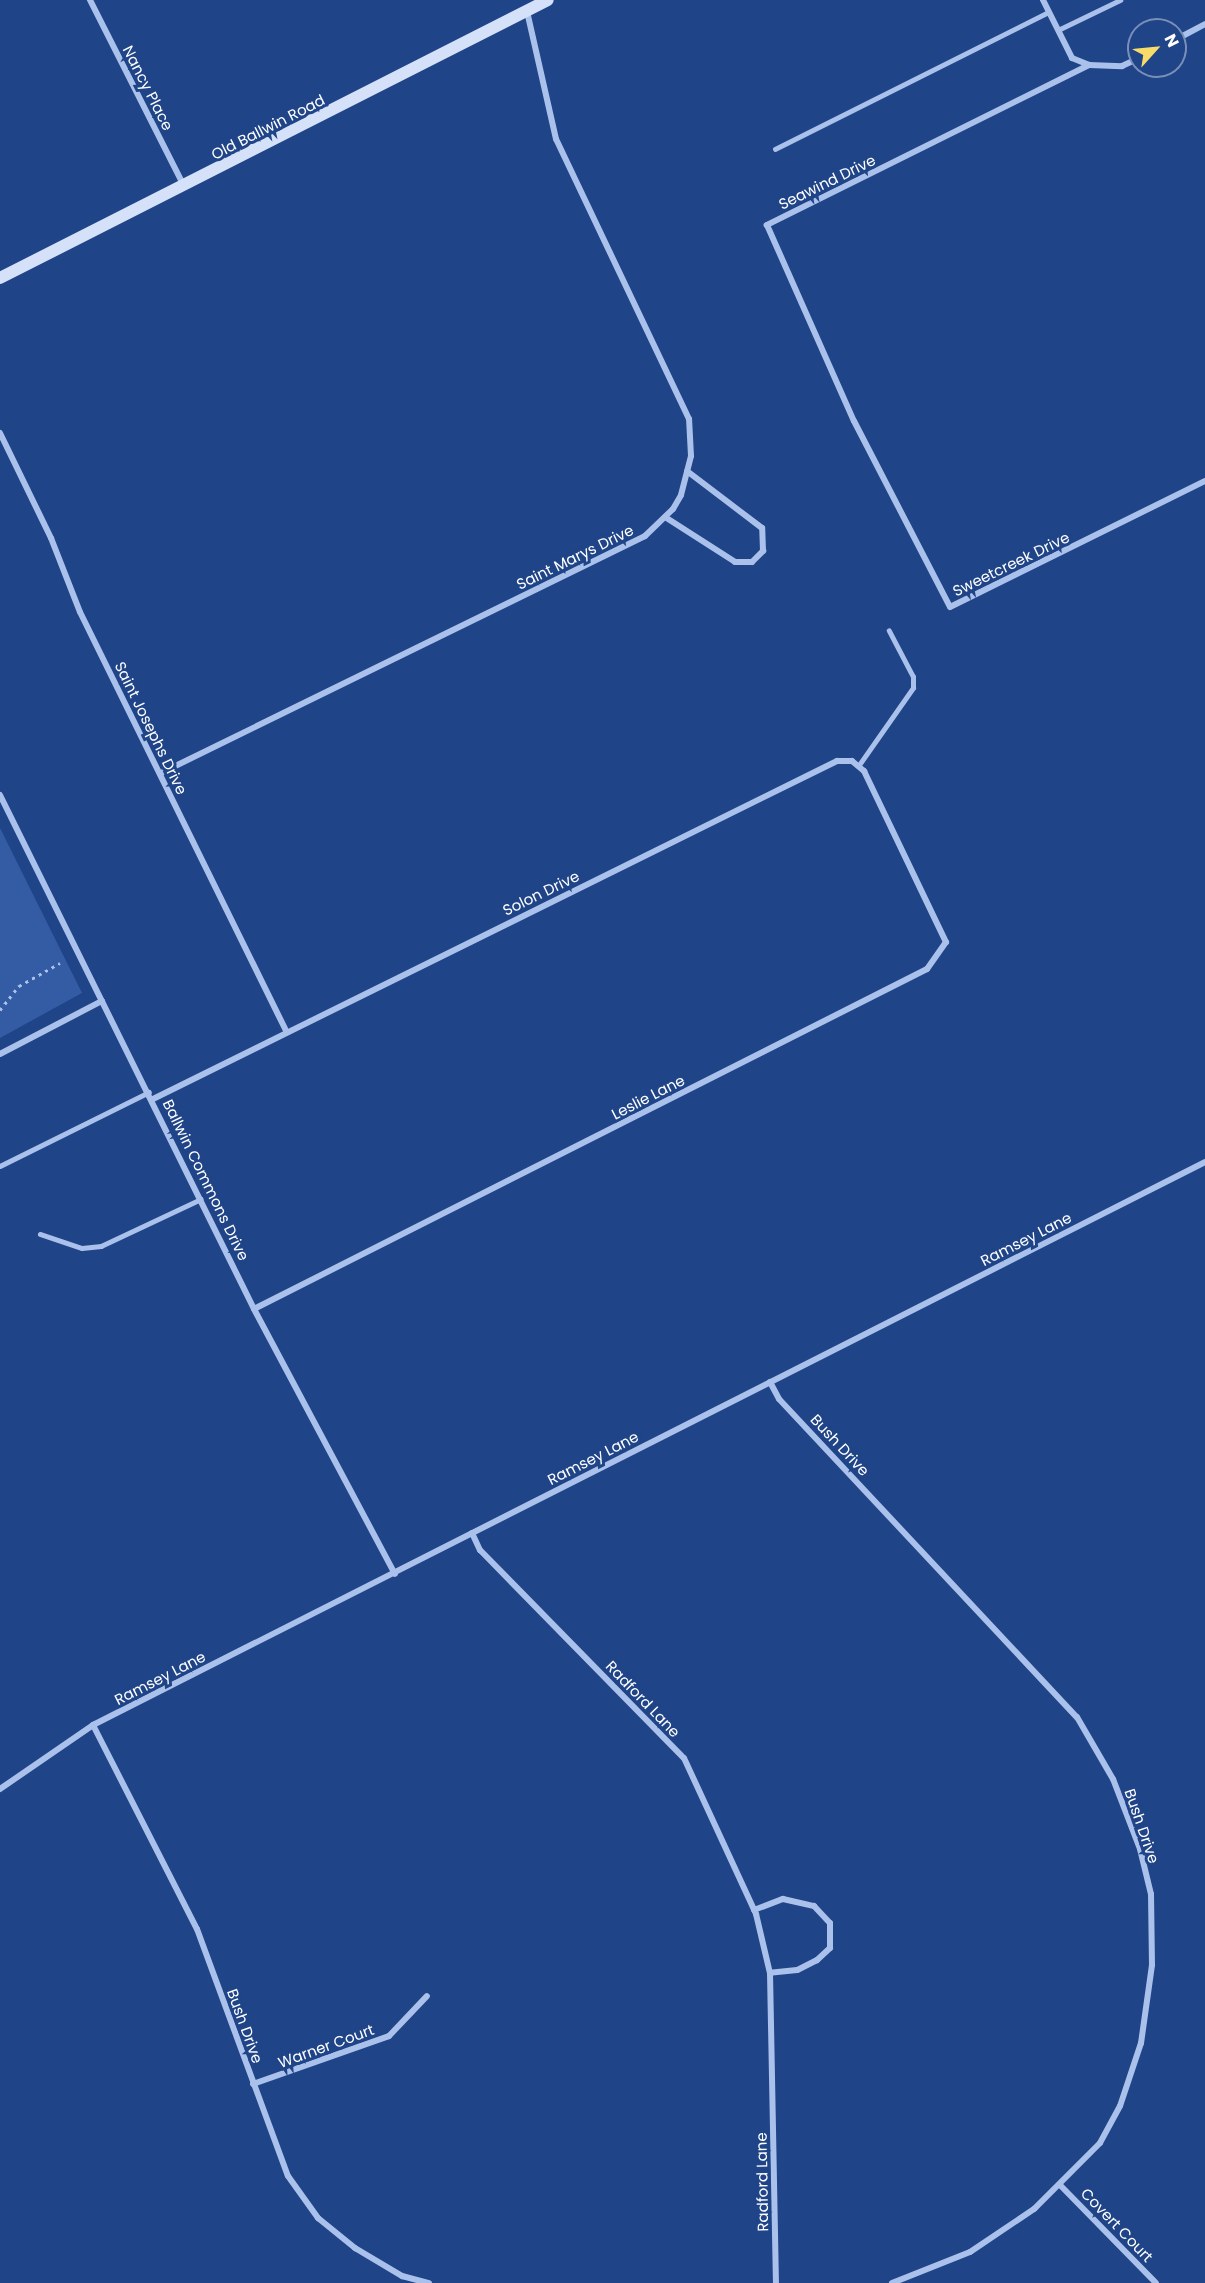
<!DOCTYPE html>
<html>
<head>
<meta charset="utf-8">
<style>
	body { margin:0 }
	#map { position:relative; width:1205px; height:2283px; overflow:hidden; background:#1f4488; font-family:Poppins,sans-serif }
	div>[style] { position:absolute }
	.green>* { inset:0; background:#335ca5 }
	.path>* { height:3px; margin-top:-1.5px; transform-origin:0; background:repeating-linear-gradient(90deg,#aac1eb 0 3px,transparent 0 7.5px) }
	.lane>* { height:4.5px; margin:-2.25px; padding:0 2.25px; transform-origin:2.25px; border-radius:2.25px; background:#aac1eb }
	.street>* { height:6px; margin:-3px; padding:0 3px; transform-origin:3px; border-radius:3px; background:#aac1eb }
	.secondary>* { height:12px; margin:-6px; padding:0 6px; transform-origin:6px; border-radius:6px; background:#d5e1f8 }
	span { translate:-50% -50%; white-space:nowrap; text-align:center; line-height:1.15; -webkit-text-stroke:6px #1f4488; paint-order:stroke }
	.street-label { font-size:15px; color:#fff }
	.north { position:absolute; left:1127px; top:18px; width:60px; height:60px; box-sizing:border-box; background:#1f4488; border:2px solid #798fb8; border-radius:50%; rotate:63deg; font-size:16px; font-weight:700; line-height:24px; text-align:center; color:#fff }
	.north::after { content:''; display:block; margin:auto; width:21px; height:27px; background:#f8dc6a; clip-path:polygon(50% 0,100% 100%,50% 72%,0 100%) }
</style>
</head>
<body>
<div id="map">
	<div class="green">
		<i style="clip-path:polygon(0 828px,82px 993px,0 1038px)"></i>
	</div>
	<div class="path">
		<i style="left:0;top:1010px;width:31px;rotate:-52deg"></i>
		<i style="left:19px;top:986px;width:47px;rotate:-29.3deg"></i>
	</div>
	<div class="lane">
		<i style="left:1058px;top:30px;width:69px;rotate:-25.8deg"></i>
		<i style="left:775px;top:149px;width:306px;rotate:-26.6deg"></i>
		<i style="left:859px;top:765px;width:94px;rotate:-55deg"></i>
		<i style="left:913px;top:688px;width:11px;rotate:-90deg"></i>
		<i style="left:913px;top:677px;width:52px;rotate:-117.6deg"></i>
		<i style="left:0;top:1166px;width:166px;rotate:-26.4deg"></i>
		<i style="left:40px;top:1234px;width:44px;rotate:18.4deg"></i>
		<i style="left:82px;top:1248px;width:19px;rotate:-6deg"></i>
		<i style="left:101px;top:1246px;width:110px;rotate:-25.2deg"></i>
	</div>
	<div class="street">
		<i style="left:90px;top:0;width:208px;rotate:63.2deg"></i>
		<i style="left:1043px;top:0;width:65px;rotate:63.4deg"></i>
		<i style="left:1072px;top:58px;width:18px;rotate:22deg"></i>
		<i style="left:1089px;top:65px;width:33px;rotate:2deg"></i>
		<i style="left:1122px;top:66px;width:19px;rotate:-25deg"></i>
		<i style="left:1175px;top:40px;width:34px;rotate:-28deg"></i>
		<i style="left:1089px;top:65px;width:360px;rotate:153.6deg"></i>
		<i style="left:767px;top:225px;width:214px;rotate:66.1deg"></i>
		<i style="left:854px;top:421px;width:209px;rotate:62.7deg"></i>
		<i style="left:950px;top:607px;width:284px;rotate:-26.3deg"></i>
		<i style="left:0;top:433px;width:117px;rotate:64.1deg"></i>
		<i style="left:51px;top:538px;width:79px;rotate:68.6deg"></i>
		<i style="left:80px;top:612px;width:467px;rotate:63.8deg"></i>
		<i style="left:665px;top:517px;width:83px;rotate:32.7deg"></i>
		<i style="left:735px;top:562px;width:17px"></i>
		<i style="left:752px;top:562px;width:16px;rotate:-45deg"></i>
		<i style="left:763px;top:551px;width:23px;rotate:-92deg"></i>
		<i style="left:762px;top:528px;width:94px;rotate:-142.8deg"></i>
		<i style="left:161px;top:773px;width:539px;rotate:-26.09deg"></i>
		<i style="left:645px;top:536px;width:39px;rotate:-44deg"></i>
		<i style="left:673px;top:509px;width:16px;rotate:-60deg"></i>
		<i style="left:681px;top:495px;width:40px;rotate:-75.6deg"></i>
		<i style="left:691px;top:456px;width:37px;rotate:-93deg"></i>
		<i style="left:689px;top:419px;width:310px;rotate:-115.4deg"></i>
		<i style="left:556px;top:139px;width:131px;rotate:-102.8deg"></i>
		<i style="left:0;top:795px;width:573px;rotate:63.7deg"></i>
		<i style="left:254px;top:1309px;width:300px;rotate:62deg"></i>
		<i style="left:0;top:1054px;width:115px;rotate:-27.5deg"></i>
		<i style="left:153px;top:1099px;width:763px;rotate:-26.3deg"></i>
		<i style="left:837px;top:761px;width:15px"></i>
		<i style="left:852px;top:761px;width:16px;rotate:40deg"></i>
		<i style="left:864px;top:771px;width:190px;rotate:64.4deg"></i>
		<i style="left:946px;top:942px;width:33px;rotate:125deg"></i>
		<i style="left:927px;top:969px;width:754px;rotate:153.2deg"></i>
		<i style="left:770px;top:1382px;width:19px;rotate:62deg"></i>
		<i style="left:779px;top:1399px;width:436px;rotate:46.9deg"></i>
		<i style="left:1077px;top:1717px;width:72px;rotate:59.9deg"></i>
		<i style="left:1113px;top:1779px;width:75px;rotate:68.9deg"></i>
		<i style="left:1140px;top:1849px;width:46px;rotate:76.3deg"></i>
		<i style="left:1151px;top:1894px;width:71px;rotate:89.2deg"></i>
		<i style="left:1152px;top:1965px;width:79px;rotate:98deg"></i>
		<i style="left:1141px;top:2043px;width:66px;rotate:108.4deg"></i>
		<i style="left:1120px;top:2106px;width:42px;rotate:118.4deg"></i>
		<i style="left:1100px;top:2143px;width:93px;rotate:135deg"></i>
		<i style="left:1034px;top:2209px;width:77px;rotate:146.1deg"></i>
		<i style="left:970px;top:2252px;width:84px;rotate:158.3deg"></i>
		<i style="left:472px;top:1533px;width:19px;rotate:65deg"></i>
		<i style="left:480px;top:1550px;width:291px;rotate:45.6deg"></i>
		<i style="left:684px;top:1758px;width:172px;rotate:65.2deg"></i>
		<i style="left:756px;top:1914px;width:61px;rotate:76.7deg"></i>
		<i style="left:770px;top:1973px;width:310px;rotate:88.9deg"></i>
		<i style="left:93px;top:1725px;width:229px;rotate:63deg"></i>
		<i style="left:197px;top:1929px;width:263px;rotate:69.8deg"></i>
		<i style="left:288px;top:2176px;width:52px;rotate:54.5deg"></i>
		<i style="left:318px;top:2218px;width:48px;rotate:39deg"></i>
		<i style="left:355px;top:2248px;width:55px;rotate:30.8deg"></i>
		<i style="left:402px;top:2276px;width:28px;rotate:15deg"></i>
		<i style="left:0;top:1789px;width:113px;rotate:-34.5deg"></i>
		<i style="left:93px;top:1725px;width:1246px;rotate:-26.85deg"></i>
		<i style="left:754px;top:1910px;width:31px;rotate:-21deg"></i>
		<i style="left:783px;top:1899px;width:32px;rotate:13deg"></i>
		<i style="left:814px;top:1906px;width:23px;rotate:47deg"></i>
		<i style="left:830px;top:1923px;width:25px;rotate:90deg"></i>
		<i style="left:830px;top:1948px;width:18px;rotate:137deg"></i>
		<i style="left:817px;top:1960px;width:22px;rotate:153deg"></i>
		<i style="left:797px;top:1970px;width:27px;rotate:174deg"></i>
		<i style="left:253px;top:2084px;width:144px;rotate:-19.4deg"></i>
		<i style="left:389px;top:2036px;width:55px;rotate:-46.5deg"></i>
		<i style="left:1060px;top:2185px;width:137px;rotate:45.6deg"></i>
	</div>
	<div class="secondary">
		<i style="left:0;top:278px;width:614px;rotate:-26.9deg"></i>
	</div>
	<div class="street-label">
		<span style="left:148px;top:88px;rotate:63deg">Nancy Place</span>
		<span style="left:268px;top:127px;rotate:-27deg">Old Ballwin Road</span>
		<span style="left:827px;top:182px;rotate:-26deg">Seawind Drive</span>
		<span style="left:575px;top:557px;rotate:-26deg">Saint Marys Drive</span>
		<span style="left:1011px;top:564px;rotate:-26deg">Sweetcreek Drive</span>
		<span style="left:151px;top:728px;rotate:64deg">Saint Josephs Drive</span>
		<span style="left:541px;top:893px;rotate:-26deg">Solon Drive</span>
		<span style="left:648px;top:1097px;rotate:-27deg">Leslie Lane</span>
		<span style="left:206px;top:1180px;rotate:64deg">Ballwin Commons Drive</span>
		<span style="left:1026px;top:1239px;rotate:-27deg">Ramsey Lane</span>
		<span style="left:840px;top:1445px;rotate:47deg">Bush Drive</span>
		<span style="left:593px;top:1458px;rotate:-27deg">Ramsey Lane</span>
		<span style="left:160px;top:1678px;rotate:-27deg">Ramsey Lane</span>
		<span style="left:643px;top:1699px;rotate:46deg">Radford Lane</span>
		<span style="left:1142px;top:1826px;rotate:71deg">Bush Drive</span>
		<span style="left:245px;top:2026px;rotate:70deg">Bush Drive</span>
		<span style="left:326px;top:2046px;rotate:-20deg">Warner Court</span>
		<span style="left:762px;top:2182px;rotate:-91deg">Radford Lane</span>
		<span style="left:1117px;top:2225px;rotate:46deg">Covert Court</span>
	</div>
	<div class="north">N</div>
</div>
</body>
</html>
